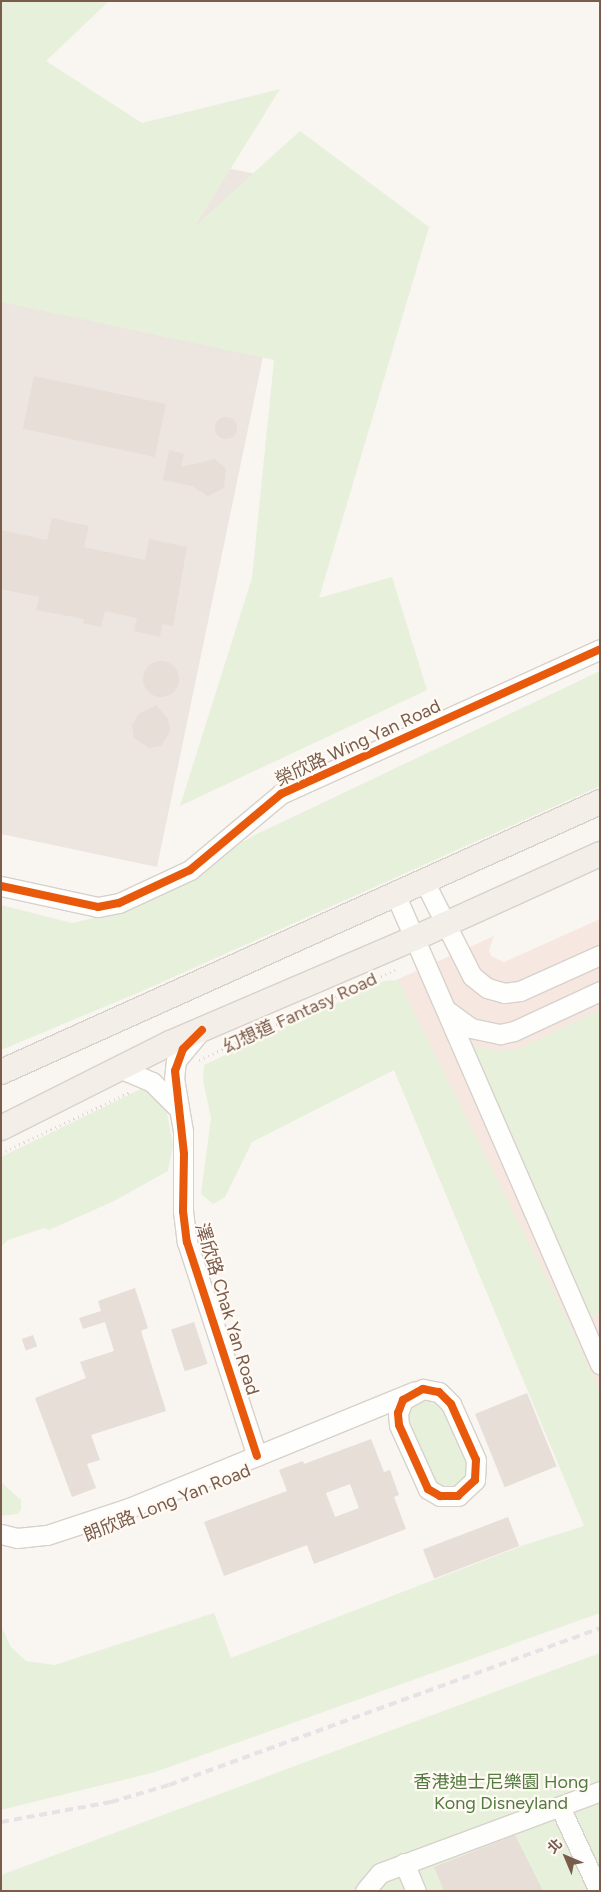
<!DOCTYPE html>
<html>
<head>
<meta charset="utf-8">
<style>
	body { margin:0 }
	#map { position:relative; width:601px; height:1892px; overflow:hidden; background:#f9f5f0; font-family:Figtree,"Noto Sans TC",sans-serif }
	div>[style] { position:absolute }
	.commercial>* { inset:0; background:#f6e8e1 }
	.industrial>* { inset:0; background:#ede5e0 }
	.green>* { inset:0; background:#e7f0db }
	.building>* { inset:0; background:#e6ded7; transform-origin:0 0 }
	.round { border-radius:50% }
	.path>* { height:3px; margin-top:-1.5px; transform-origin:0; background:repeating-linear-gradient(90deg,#dcd5d0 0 1px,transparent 0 5px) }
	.roads { filter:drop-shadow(1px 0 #d7d1cb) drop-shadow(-1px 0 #d7d1cb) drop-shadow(0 1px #d7d1cb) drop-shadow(0 -1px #d7d1cb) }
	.minor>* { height:19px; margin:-9.5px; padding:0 9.5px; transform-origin:9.5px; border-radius:9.5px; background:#fefefd }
	.major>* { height:24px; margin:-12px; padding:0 12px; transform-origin:12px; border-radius:12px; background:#f3eee8 }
	.rail>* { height:4px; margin-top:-2px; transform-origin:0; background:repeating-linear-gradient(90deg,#e6e3e7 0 8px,transparent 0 13px) }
	.cycleway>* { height:8px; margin:-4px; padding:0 4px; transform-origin:4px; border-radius:4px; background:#e8590c }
	span { translate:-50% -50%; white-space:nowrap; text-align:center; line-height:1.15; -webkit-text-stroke:4.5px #fffaf3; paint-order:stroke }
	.street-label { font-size:18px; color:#7a5c4d }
	.park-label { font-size:18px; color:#537a41 }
	.frame { position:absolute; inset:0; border:2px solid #7a5c4d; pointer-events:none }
	.north { position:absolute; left:541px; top:1832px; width:50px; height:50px; -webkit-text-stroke:4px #fffaf3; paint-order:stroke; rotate:315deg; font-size:14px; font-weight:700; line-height:20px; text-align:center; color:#7a5c4d }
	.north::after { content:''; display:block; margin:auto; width:18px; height:22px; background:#7a5c4d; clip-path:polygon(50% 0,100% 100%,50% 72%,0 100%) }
</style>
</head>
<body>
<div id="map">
	<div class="commercial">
		<i style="clip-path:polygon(600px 919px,600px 1420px,383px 986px,494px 936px,489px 950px,491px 956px,504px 962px)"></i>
	</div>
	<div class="industrial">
		<i style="clip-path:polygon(1px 119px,34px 128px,299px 183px,157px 867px,1px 834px)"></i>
	</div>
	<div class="green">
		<i style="clip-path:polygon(1px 1px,109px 1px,46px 61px,142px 123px,280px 89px,195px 226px,300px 131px,429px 227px,319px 598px,392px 577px,427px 690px,180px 806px,252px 578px,274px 360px,1px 302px)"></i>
		<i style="clip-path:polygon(600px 671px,600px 786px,140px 992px,1px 1050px,1px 905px,72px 923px,119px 912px,257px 834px)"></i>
		<i style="clip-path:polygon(398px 980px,570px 1326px,600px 1392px,600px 1613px,155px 1772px,1px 1810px,1px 1625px,11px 1647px,26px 1661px,55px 1665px,214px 1613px,231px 1658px,524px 1545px,584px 1526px,394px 1070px,252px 1142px,225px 1197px,213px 1204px,201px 1194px,211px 1118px,203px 1080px,204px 1065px,384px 981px)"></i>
		<i style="clip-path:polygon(600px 1010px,600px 1313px,591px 1316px,470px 1046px,501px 1051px,520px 1048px)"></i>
		<i style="clip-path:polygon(145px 1087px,167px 1113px,173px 1145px,168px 1171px,114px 1201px,49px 1230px,44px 1228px,8px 1240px,1px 1247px,1px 1157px)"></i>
		<i style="clip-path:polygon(416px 1397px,442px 1401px,471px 1462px,469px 1483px,437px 1491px,403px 1412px)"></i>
		<i style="clip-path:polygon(1px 1482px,21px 1500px,21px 1510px,17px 1514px,1px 1516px)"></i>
		<i style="clip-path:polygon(600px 1653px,600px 1891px,1px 1891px,1px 1875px)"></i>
	</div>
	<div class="building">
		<i style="left:34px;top:376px;width:135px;height:54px;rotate:12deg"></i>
		<i class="round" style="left:215px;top:417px;width:22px;height:22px"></i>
		<i style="clip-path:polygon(169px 450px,184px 454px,181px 467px,215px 459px,226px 469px,224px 488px,208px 496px,192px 486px,163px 480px)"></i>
		<i style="clip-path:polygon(52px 518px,89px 526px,84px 547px,145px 560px,149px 539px,187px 547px,173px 626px,162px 624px,160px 637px,134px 631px,137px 618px,105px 611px,101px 627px,83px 623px,84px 619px,36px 610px,39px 597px,1px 589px,1px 530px,47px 540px)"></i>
		<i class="round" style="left:143px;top:661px;width:36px;height:36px"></i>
		<i style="clip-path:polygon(156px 705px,168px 719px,170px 731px,161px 746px,149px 748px,134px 738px,132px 725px,139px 714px)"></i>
		<i style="clip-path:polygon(135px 1288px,148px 1328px,141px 1331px,166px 1411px,91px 1435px,100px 1460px,87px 1464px,96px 1488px,72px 1497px,35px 1398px,86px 1378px,80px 1362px,114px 1351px,105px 1322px,83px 1329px,79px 1318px,101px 1311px,98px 1301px)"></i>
		<i style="left:194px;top:1322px;width:44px;height:24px;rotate:72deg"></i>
		<i style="left:33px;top:1335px;width:12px;height:12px;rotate:70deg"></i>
		<i style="left:527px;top:1393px;width:79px;height:56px;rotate:68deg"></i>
		<i style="clip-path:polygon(evenodd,371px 1439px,384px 1472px,390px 1470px,399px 1495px,394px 1497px,406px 1529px,314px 1564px,307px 1545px,224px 1576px,204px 1522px,287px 1491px,279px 1470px,303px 1461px,304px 1464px,371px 1439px,350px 1484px,359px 1508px,335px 1517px,326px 1493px,350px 1484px)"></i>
		<i style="left:508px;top:1517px;width:31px;height:91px;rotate:69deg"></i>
		<i style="clip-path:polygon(515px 1835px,543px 1891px,444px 1891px,434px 1867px)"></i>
	</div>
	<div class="path">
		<i style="left:199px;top:1060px;width:216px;rotate:-24.7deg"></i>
		<i style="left:1px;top:1153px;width:145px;rotate:-25.3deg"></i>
	</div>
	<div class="roads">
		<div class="minor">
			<i style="left:425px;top:883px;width:104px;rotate:63.2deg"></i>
			<i style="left:472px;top:976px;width:19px;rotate:39deg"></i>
			<i style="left:487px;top:988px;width:18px;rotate:16deg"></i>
			<i style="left:504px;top:993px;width:16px;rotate:-7deg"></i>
			<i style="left:520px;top:991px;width:88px;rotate:-24.2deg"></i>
			<i style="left:1px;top:886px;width:99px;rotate:12.2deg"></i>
			<i style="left:98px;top:907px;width:21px;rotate:-11deg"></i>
			<i style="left:119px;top:903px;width:78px;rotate:-24.9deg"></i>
			<i style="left:190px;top:870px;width:119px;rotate:-39.9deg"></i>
			<i style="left:281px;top:794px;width:350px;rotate:-24.4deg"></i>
			<i style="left:396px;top:896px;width:511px;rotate:66.45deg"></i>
			<i style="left:449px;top:1012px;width:27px;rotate:36deg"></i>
			<i style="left:471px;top:1028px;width:30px;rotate:12deg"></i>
			<i style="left:500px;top:1034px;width:14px;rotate:-12deg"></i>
			<i style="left:514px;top:1031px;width:95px;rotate:-24.9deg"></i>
			<i style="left:199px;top:1033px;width:35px;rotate:130deg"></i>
			<i style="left:176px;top:1060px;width:18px;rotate:96deg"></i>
			<i style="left:174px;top:1078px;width:54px;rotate:80.4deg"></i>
			<i style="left:183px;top:1131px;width:80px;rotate:90deg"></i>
			<i style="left:183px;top:1211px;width:31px;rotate:83deg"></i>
			<i style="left:187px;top:1242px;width:225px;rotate:71.9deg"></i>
			<i style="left:119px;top:1068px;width:36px;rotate:23deg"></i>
			<i style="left:152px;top:1082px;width:37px;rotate:45deg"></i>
			<i style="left:423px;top:1389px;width:16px;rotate:11deg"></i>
			<i style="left:439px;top:1392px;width:17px;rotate:45deg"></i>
			<i style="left:451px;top:1404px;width:61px;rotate:65.9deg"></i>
			<i style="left:476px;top:1460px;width:20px;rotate:93deg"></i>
			<i style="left:475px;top:1480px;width:23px;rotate:137deg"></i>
			<i style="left:458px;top:1496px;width:18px;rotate:180deg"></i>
			<i style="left:440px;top:1496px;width:14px;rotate:-150deg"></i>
			<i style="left:428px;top:1489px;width:70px;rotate:-114.4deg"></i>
			<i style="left:399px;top:1425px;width:12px;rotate:-95deg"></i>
			<i style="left:398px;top:1413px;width:14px;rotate:-69deg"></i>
			<i style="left:403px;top:1400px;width:23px;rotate:-29deg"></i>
			<i style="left:1px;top:1534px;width:16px;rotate:14deg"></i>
			<i style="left:17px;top:1538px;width:30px;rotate:-6deg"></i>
			<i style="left:47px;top:1535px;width:86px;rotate:-18.2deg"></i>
			<i style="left:129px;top:1508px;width:309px;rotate:-22.2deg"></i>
			<i style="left:560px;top:1807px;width:93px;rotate:65.1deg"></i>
			<i style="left:404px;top:1863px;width:30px;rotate:67deg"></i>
			<i style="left:365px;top:1891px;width:23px;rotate:-50deg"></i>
			<i style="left:380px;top:1873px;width:235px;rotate:-20.4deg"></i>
		</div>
		<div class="major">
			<i style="left:1px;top:1072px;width:657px;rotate:-24.26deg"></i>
			<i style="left:1px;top:1128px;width:189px;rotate:-26.7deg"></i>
			<i style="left:170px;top:1043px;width:267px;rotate:-23.2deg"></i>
			<i style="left:415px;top:938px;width:203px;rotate:-24.4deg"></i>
		</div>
	</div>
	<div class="rail">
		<i style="left:1px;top:1822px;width:112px;rotate:-10.3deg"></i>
		<i style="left:111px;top:1802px;width:60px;rotate:-16.3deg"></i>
		<i style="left:169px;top:1785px;width:459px;rotate:-20deg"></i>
	</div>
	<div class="cycleway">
		<i style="left:1px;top:886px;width:99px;rotate:12.2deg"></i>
		<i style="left:98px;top:907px;width:21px;rotate:-11deg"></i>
		<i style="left:119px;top:903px;width:78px;rotate:-24.9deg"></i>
		<i style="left:190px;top:870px;width:119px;rotate:-39.9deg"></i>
		<i style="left:281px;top:794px;width:350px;rotate:-24.4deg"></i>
		<i style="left:202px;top:1030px;width:27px;rotate:135deg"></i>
		<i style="left:183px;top:1049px;width:23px;rotate:110deg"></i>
		<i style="left:175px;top:1071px;width:83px;rotate:83.8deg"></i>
		<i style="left:184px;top:1154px;width:57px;rotate:91deg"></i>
		<i style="left:183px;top:1211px;width:31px;rotate:83deg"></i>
		<i style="left:187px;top:1242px;width:225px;rotate:71.9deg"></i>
		<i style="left:423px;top:1389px;width:16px;rotate:11deg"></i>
		<i style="left:439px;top:1392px;width:17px;rotate:45deg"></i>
		<i style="left:451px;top:1404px;width:61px;rotate:65.9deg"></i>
		<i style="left:476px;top:1460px;width:20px;rotate:93deg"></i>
		<i style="left:475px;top:1480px;width:23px;rotate:137deg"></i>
		<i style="left:458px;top:1496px;width:18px;rotate:180deg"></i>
		<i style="left:440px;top:1496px;width:14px;rotate:-150deg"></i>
		<i style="left:428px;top:1489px;width:70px;rotate:-114.4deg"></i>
		<i style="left:399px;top:1425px;width:12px;rotate:-95deg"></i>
		<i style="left:398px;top:1413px;width:14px;rotate:-69deg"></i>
		<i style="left:403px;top:1400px;width:23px;rotate:-29deg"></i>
	</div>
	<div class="street-label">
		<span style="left:358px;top:743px;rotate:-25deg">榮欣路 Wing Yan Road</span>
		<span style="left:300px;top:1013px;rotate:-25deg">幻想道 Fantasy Road</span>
		<span style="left:227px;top:1309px;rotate:73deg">澤欣路 Chak Yan Road</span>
		<span style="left:167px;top:1503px;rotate:-22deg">朗欣路 Long Yan Road</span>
	</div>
	<div class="park-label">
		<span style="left:501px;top:1793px">香港迪士尼樂園 Hong<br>Kong Disneyland</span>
	</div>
	<div class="frame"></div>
	<div class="north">北</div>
</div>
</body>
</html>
